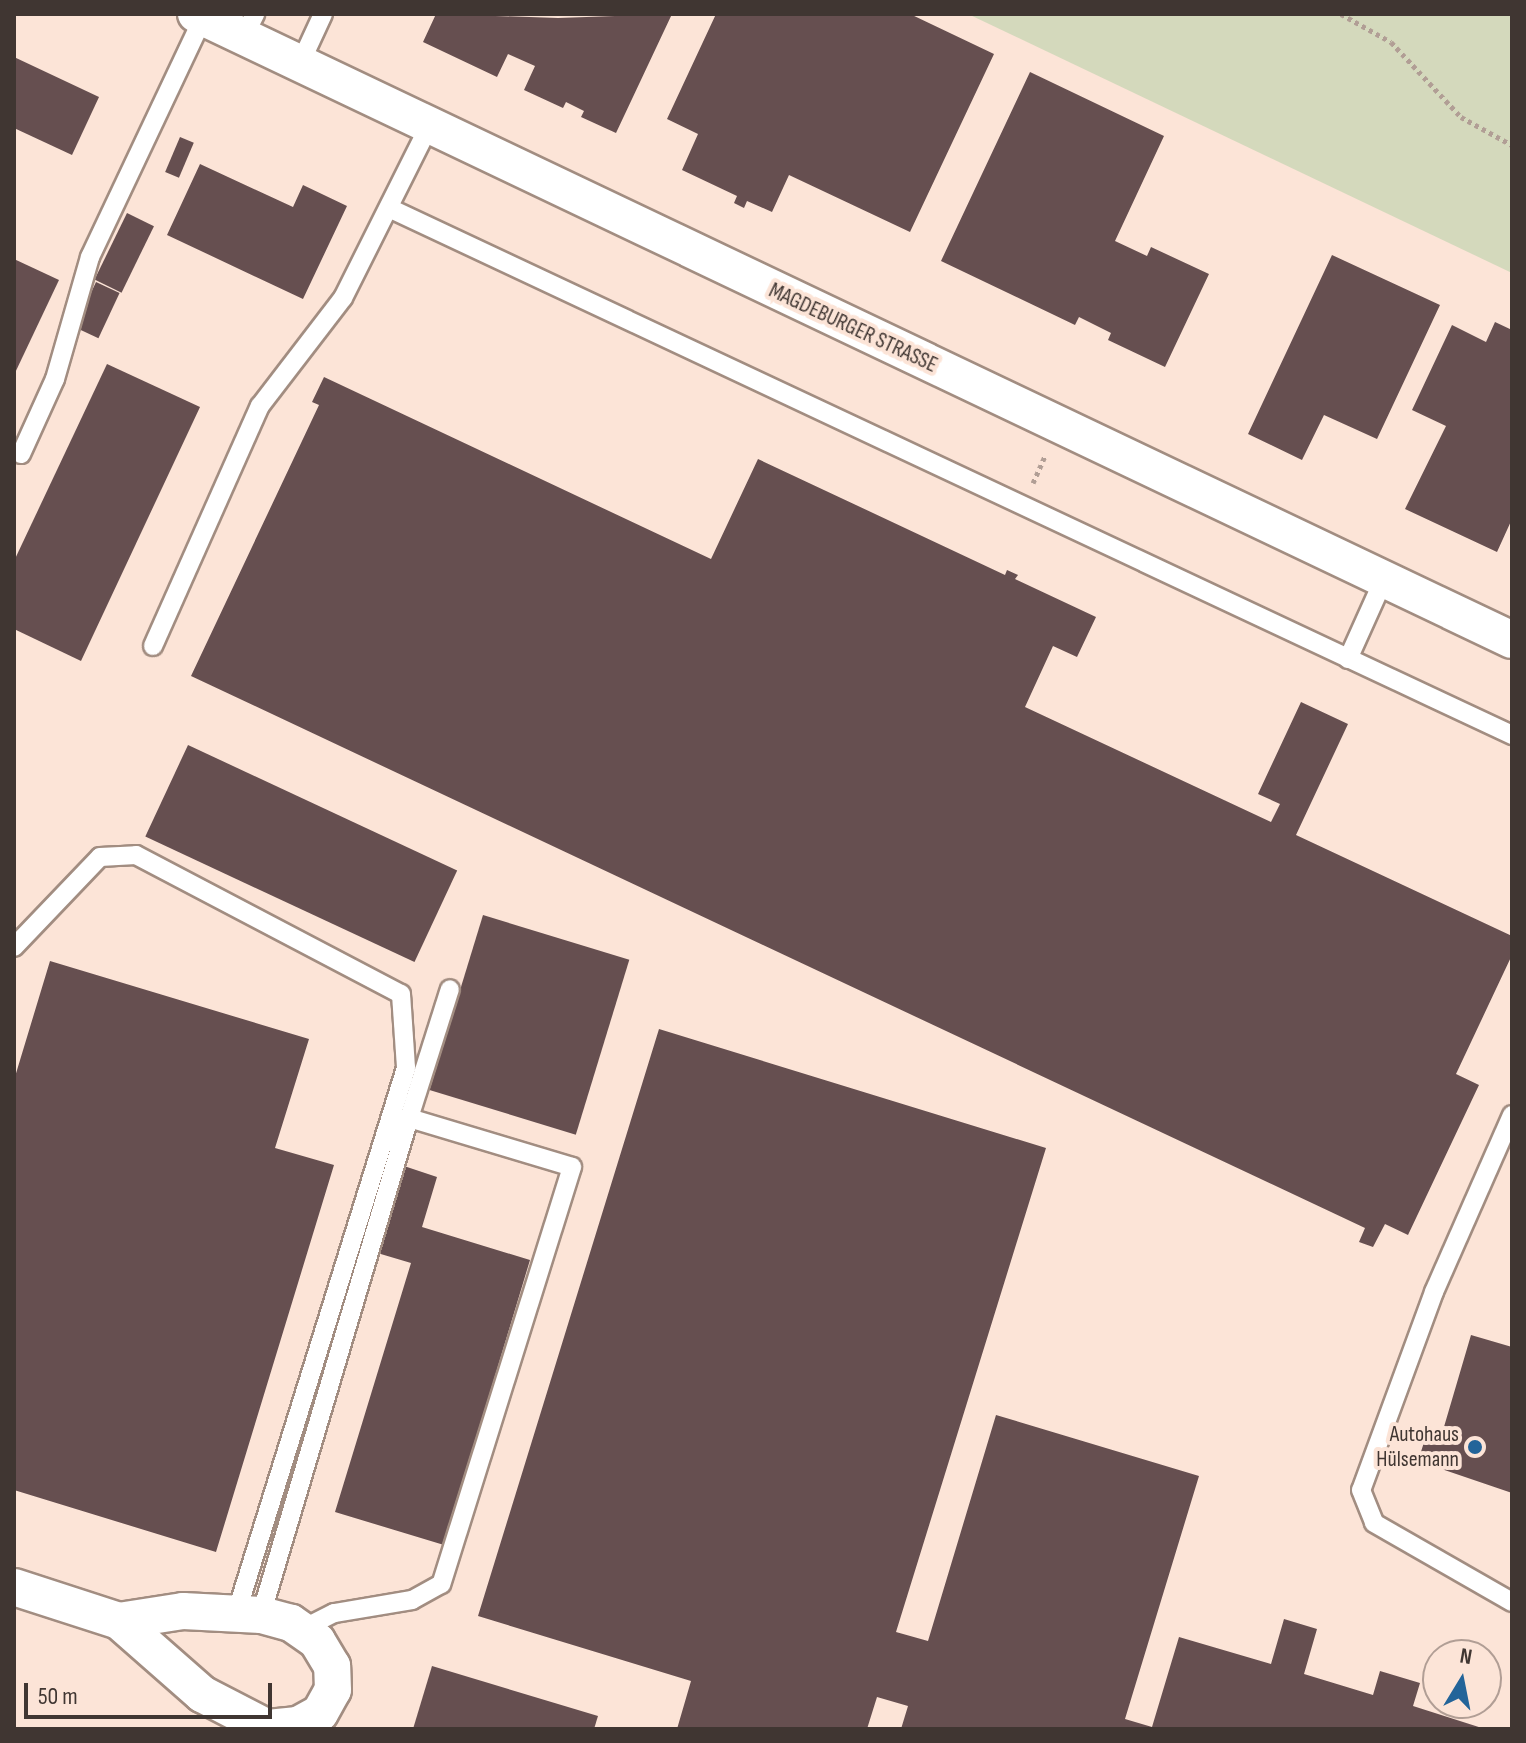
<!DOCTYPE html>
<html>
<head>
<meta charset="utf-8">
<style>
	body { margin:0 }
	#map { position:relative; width:1526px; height:1743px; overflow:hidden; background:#fce4d7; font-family:"Sofia Sans Condensed",sans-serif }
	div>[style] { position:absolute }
	.green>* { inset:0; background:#d4d9bc }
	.building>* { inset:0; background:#664f50; transform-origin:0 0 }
	.path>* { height:5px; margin-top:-2.5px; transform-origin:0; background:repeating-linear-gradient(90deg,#b19e95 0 4px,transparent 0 8px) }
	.roads { filter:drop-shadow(2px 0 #a28d81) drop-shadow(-2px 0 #a28d81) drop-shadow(0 2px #a28d81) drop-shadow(0 -2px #a28d81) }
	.service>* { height:18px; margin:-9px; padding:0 9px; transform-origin:9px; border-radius:9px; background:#fff }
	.minor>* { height:36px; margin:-18px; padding:0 18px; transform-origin:18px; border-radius:18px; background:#fff }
	.dots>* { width:22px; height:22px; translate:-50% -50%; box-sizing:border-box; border:4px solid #fce4d7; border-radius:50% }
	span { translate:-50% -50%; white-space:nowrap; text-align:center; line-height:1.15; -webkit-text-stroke:8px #fce4d7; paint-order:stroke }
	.street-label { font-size:22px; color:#403632 }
	.poi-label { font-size:22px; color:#403632 }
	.right { translate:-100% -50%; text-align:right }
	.frame { position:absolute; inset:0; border:16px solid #403632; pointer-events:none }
	.north { position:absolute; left:1422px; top:1639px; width:80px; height:80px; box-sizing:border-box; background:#fce4d7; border:2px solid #b19e95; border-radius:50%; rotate:10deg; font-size:22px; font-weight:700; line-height:32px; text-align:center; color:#403632 }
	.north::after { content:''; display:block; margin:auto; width:28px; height:36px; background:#236499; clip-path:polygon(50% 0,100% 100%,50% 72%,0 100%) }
	.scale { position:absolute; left:24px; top:1683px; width:248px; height:36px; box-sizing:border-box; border:4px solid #403632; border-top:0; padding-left:10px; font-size:24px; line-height:28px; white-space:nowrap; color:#403632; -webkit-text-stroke:6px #fce4d7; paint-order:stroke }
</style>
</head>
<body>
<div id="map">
	<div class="green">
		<i style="clip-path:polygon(968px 14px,1512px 14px,1512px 273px)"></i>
	</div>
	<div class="building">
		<i style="clip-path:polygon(436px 14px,558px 18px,672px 14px,616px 133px,581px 117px,584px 111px,566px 102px,563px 108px,524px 90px,535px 66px,508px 54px,497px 77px,423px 42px)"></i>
		<i style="clip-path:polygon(716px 14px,910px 14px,994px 54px,910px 232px,789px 175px,772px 212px,747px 201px,744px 208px,734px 203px,737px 196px,682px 170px,698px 134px,667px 119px)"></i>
		<i style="clip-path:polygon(14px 57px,99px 97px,72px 155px,14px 128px)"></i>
		<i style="clip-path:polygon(1030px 72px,1164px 136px,1115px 241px,1147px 256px,1151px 247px,1209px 274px,1165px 367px,1108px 340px,1111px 333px,1079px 317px,1075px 325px,941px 261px)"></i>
		<i style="left:180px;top:137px;width:15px;height:38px;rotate:23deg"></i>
		<i style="clip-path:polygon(200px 164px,293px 207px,303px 185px,347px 206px,303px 299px,167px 235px)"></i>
		<i style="left:127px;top:213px;width:30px;height:74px;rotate:26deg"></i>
		<i style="clip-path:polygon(1332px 255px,1440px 305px,1377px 439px,1324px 415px,1302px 460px,1248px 434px)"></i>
		<i style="clip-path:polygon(14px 259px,59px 280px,14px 375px)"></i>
		<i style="left:96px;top:282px;width:26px;height:50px;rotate:25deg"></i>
		<i style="clip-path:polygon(1495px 322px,1512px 330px,1512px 519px,1497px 552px,1405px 509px,1446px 426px,1412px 410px,1452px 325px,1486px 342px)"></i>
		<i style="clip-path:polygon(107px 364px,200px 407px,81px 661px,14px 629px,14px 561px)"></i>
		<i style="clip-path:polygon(324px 377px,711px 559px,758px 459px,1005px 575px,1007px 570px,1018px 575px,1015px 579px,1096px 617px,1077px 657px,1053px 646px,1025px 707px,1271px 822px,1280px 804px,1258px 794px,1301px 702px,1348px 724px,1296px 835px,1512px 936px,1512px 955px,1456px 1074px,1479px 1085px,1408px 1235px,1385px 1224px,1373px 1247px,1359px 1242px,1365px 1228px,191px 676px,319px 405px,312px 402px)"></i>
		<i style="left:188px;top:745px;width:297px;height:101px;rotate:25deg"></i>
		<i style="left:483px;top:915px;width:153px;height:183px;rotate:17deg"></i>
		<i style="clip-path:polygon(50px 961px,309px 1039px,275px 1148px,334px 1165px,216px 1552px,14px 1490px,14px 1080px)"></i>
		<i style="clip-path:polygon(659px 1029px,1046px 1148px,896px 1632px,928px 1641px,996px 1415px,1199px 1476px,1125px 1719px,1152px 1727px,1179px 1637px,1271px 1664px,1284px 1619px,1317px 1629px,1304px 1674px,1373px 1695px,1380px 1671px,1420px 1683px,1413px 1706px,1485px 1729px,901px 1729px,908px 1706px,877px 1697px,867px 1729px,677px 1729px,691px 1681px,478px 1616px)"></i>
		<i style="clip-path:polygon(401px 1165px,437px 1177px,422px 1227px,530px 1260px,444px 1545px,335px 1512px,411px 1263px,374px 1252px)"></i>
		<i style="clip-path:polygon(1471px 1335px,1512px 1347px,1512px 1493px,1418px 1461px,1427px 1433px,1441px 1437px)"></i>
		<i style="clip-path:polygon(432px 1666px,598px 1716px,594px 1729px,413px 1729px)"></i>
	</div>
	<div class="path">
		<i style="left:1341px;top:14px;width:57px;rotate:29.2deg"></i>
		<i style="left:1391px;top:42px;width:103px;rotate:47deg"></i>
		<i style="left:1461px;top:117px;width:58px;rotate:28.8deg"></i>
		<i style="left:1033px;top:483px;width:30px;rotate:-66deg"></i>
	</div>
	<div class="roads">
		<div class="service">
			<i style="left:243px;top:38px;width:27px;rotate:-63deg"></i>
			<i style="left:299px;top:66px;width:57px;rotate:-65.2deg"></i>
			<i style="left:389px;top:208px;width:1241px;rotate:25.14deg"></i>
			<i style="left:21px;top:454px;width:82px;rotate:-65.6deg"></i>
			<i style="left:55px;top:379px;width:127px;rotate:-74deg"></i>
			<i style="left:90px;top:257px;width:264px;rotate:-64.7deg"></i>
			<i style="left:153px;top:646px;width:263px;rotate:-66deg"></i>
			<i style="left:260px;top:406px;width:136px;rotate:-52.5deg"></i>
			<i style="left:343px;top:298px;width:192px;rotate:-63.4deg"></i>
			<i style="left:1348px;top:659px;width:88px;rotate:-65.8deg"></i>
			<i style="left:14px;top:947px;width:124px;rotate:-46.3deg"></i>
			<i style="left:100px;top:857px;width:36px;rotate:-3deg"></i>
			<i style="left:136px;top:855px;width:299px;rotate:27.7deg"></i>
			<i style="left:401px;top:994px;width:74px;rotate:86.1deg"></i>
			<i style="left:406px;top:1068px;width:572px;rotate:107.29deg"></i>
			<i style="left:1512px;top:1115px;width:193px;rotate:113.8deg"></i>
			<i style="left:1434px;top:1292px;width:211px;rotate:110.2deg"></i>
			<i style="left:1361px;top:1490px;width:35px;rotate:68deg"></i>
			<i style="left:1374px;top:1523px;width:159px;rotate:29.8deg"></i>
			<i style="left:409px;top:1118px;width:135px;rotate:-72.4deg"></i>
			<i style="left:261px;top:1615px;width:519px;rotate:-73.42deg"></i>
			<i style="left:409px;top:1118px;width:170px;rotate:16.7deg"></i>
			<i style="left:572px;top:1167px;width:437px;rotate:107.4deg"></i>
			<i style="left:441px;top:1584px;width:33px;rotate:151deg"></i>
			<i style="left:412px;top:1600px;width:79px;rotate:170.5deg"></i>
			<i style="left:334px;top:1613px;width:37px;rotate:153deg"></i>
		</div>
		<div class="minor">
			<i style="left:196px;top:14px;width:1457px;rotate:25.44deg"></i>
			<i style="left:14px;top:1587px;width:110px;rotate:17.9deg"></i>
			<i style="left:119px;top:1621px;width:111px;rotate:41.3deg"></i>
			<i style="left:202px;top:1694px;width:74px;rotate:27.3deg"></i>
			<i style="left:268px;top:1728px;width:30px;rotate:-6deg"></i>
			<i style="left:298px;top:1725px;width:25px;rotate:-29deg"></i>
			<i style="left:320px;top:1713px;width:26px;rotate:-61deg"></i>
			<i style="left:333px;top:1690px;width:24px;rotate:-92deg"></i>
			<i style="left:332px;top:1666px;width:29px;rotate:-121deg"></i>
			<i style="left:317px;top:1641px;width:32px;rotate:-145deg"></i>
			<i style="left:291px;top:1623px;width:31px;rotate:-165deg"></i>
			<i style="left:261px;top:1615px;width:78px;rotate:-177.1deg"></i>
			<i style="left:183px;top:1611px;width:65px;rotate:171.1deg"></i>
		</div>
	</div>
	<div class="dots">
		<i style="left:1475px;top:1447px;background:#236499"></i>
	</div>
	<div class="street-label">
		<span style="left:853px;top:328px;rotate:25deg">MAGDEBURGER STRASSE</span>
	</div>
	<div class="poi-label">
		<span class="right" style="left:1459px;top:1447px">Autohaus<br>Hülsemann</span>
	</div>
	<div class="frame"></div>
	<div class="north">N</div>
	<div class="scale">50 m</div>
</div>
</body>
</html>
